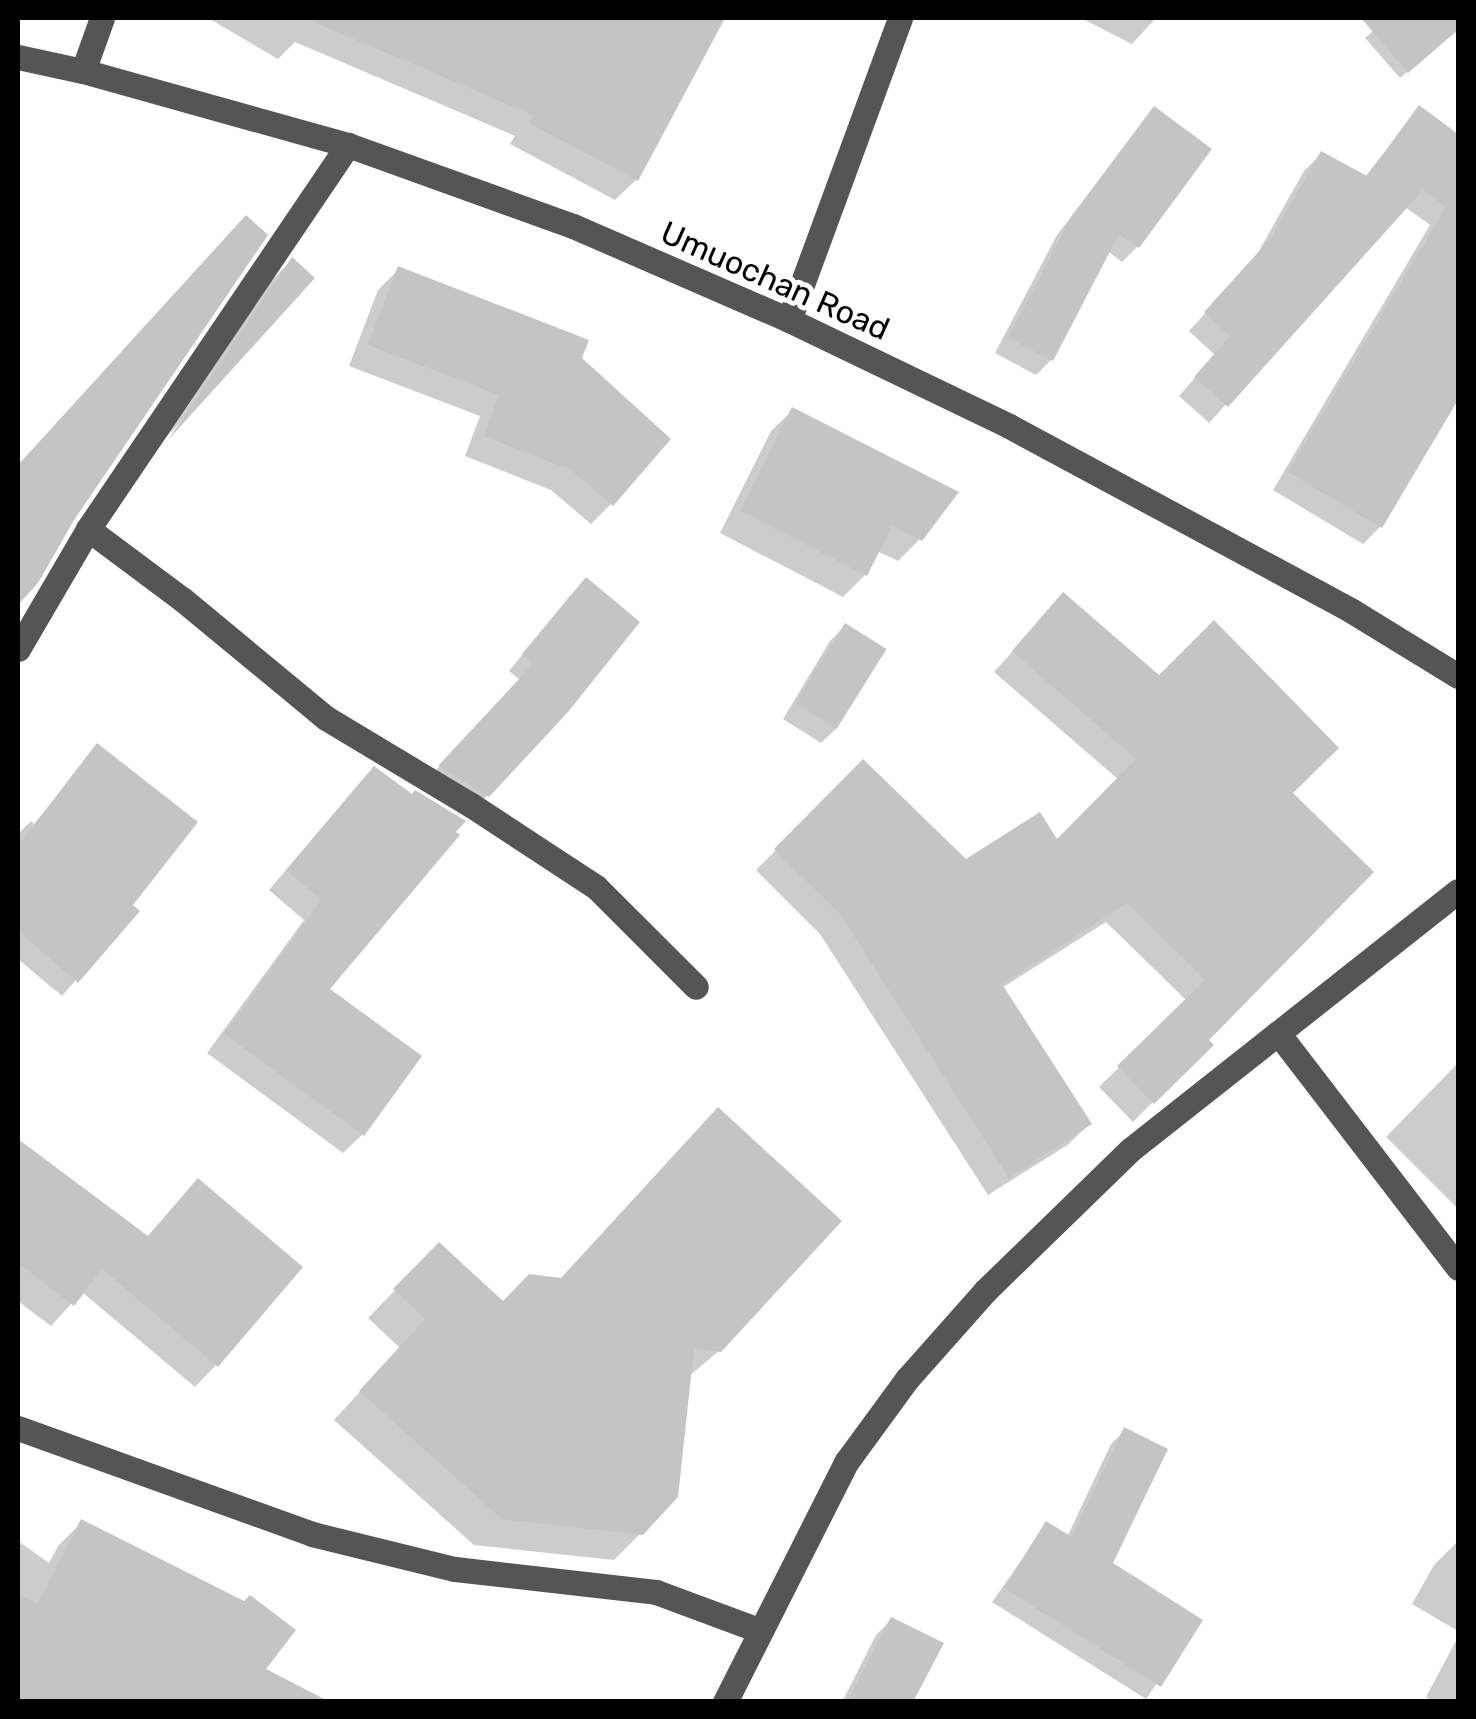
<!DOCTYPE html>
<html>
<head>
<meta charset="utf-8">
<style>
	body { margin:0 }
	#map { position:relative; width:1476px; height:1719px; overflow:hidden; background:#fff; font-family:Rubik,sans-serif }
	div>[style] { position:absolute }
	.shadow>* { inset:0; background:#0003 }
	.building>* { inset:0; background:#c4c4c4; transform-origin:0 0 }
	.minor>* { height:25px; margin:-12.5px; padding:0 12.5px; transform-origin:12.5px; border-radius:12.5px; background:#555 }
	span { translate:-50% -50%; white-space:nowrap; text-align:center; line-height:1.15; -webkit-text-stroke:10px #fff; paint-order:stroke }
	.street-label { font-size:32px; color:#000 }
	.frame { position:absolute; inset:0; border:20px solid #000; pointer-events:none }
</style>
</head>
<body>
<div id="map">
	<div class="shadow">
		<i style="clip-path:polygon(208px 18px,437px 18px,427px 41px,450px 18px,722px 18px,636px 180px,615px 200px,510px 144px,515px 136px,295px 42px,278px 59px)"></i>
		<i style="clip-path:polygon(1081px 18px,1156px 18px,1132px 44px)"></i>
		<i style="clip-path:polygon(1388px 18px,1440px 18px,1453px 32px,1400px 78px,1365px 38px)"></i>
		<i style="clip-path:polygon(1154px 109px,1209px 150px,1137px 247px,1122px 262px,1108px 251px,1051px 360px,1036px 375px,995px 353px,1057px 235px)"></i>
		<i style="clip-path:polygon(1419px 109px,1458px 136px,1458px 395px,1380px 527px,1363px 544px,1273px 490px,1430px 225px,1405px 207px,1209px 423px,1179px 396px,1215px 355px,1189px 331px,1255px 258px,1304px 171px,1321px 154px,1364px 178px)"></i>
		<i style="clip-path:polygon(224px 240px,25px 593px,18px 601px,18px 467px)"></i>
		<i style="clip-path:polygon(292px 260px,312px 278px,161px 443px,270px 282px)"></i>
		<i style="clip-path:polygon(399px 269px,579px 359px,611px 504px,591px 524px,551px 490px,465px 456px,480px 416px,349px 366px,378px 290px)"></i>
		<i style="clip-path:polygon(793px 410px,920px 539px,898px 561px,877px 551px,865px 575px,843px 597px,720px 533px,771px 431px)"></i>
		<i style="clip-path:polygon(571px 595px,487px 796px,472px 811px,425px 782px,520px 680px,509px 671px)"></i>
		<i style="clip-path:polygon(1063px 595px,1289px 793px,1206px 1040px,1210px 1045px,1133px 1122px,1099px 1087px,1187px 1001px,1106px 922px,1002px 988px,1089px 1124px,1069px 1144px,988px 1195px,820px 934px,756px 870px,863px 763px,966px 863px,1057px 843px,1119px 780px,994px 672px)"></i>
		<i style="clip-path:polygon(845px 626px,884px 650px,836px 729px,821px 743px,783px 719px,830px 641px)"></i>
		<i style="clip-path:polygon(98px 746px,129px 905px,136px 911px,62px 996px,18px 959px,18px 834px,31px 821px,34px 824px)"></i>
		<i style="clip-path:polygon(356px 788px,412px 797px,327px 990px,362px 1135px,343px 1153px,207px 1053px,304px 920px,269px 890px)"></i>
		<i style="clip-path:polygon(1458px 1063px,1458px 1209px,1386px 1137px)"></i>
		<i style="clip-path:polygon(18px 1142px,146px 1238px,198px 1181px,216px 1365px,195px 1387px,82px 1292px,51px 1326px,18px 1301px)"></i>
		<i style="clip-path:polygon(439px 1245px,502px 1304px,720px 1350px,688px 1377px,641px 1533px,614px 1560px,474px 1545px,334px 1420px,400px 1348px,368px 1318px)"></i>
		<i style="clip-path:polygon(1125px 1430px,1110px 1564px,1200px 1621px,1146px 1699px,992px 1602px,1047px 1524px,1067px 1537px,1111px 1444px)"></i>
		<i style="clip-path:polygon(82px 1522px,262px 1670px,310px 1702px,18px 1702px,18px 1541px,49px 1563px,58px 1546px)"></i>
		<i style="clip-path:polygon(1456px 1543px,1458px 1545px,1458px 1631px,1412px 1604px,1434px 1565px)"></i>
		<i style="clip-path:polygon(891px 1620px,910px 1702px,842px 1702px,876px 1635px)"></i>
		<i style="clip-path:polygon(1458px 1637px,1458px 1702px,1434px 1702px,1426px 1697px)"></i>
	</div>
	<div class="building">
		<i style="clip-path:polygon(304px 18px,725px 18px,638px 181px,529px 123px,533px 115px)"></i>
		<i style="clip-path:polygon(1361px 18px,1458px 18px,1458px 30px,1408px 73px)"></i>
		<i style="clip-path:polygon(1419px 105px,1458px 134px,1458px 400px,1382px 528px,1288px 472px,1446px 207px,1423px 190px,1228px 407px,1194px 377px,1230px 336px,1204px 312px,1272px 237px,1321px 151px,1367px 176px)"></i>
		<i style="clip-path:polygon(1154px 106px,1212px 149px,1139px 248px,1119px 234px,1053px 361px,1008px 338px,1071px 217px)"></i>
		<i style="clip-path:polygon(246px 215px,268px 235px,74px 520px,38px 583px,18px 605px,18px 465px)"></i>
		<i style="clip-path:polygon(292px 257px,315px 278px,168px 440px)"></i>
		<i style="clip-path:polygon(398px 266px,589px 340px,582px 358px,671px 439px,613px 506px,571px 470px,484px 436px,499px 395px,368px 345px)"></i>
		<i style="clip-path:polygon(792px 407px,959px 492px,922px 541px,892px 526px,867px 576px,740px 511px)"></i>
		<i style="clip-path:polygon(586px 577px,640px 622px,568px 712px,489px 797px,438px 766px,533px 664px,522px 654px)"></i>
		<i style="clip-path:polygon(1063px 592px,1159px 675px,1214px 620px,1339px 748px,1293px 793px,1374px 872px,1209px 1040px,1214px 1045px,1154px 1104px,1117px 1066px,1205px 980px,1127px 903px,1002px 984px,1092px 1124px,1009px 1178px,840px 914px,774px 849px,863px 759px,966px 859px,1040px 812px,1057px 839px,1136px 759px,1012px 651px)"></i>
		<i style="left:845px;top:623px;width:49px;height:94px;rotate:32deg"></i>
		<i style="clip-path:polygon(97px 743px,198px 822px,133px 905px,140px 911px,78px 983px,18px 931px,18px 846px)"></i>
		<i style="clip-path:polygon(374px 766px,412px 794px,415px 790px,466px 821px,456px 832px,460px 835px,330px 989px,422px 1056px,364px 1136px,224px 1034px,321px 900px,286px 870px)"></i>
		<i style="clip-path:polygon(718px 1107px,842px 1221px,721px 1352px,694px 1349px,678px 1497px,643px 1535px,502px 1519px,359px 1391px,425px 1319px,393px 1289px,439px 1242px,503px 1301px,529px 1274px,561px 1278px)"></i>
		<i style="clip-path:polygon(18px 1139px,148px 1236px,198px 1178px,303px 1267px,218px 1367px,102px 1269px,74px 1306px,18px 1263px)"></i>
		<i style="clip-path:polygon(1124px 1427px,1168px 1449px,1113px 1563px,1203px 1620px,1161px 1687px,1004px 1588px,1046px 1521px,1072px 1537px)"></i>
		<i style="clip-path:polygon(81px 1519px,244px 1601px,250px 1595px,296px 1630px,266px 1669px,330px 1702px,18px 1702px,18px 1594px,38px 1604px)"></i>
		<i style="clip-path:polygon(891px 1617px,944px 1643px,913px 1702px,847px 1702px)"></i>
	</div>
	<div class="minor">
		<i style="left:18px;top:57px;width:66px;rotate:12.2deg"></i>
		<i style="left:83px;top:71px;width:275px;rotate:15.6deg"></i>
		<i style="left:348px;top:145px;width:239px;rotate:19.8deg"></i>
		<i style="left:573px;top:226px;width:236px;rotate:23.5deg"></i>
		<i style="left:789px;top:320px;width:244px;rotate:25.7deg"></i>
		<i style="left:1009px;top:426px;width:390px;rotate:28.3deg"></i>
		<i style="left:1352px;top:611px;width:124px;rotate:31.5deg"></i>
		<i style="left:83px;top:71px;width:56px;rotate:-70.3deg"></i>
		<i style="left:789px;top:320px;width:322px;rotate:-69.8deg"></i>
		<i style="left:88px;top:529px;width:117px;rotate:36.7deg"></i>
		<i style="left:182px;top:599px;width:187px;rotate:39.6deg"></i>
		<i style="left:326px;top:718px;width:169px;rotate:31deg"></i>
		<i style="left:471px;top:805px;width:149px;rotate:33.3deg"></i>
		<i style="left:596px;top:887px;width:141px;rotate:45deg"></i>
		<i style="left:18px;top:649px;width:139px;rotate:-59.7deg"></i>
		<i style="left:88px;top:529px;width:464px;rotate:-55.9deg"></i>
		<i style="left:1278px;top:1033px;width:296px;rotate:52.5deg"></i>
		<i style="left:18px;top:1428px;width:313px;rotate:19.8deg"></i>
		<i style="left:312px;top:1534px;width:147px;rotate:13.8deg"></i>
		<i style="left:455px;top:1569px;width:202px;rotate:6.5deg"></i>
		<i style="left:656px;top:1592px;width:110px;rotate:20.3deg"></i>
		<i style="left:725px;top:1702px;width:270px;rotate:-63.2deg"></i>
		<i style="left:847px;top:1461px;width:102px;rotate:-53.8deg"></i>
		<i style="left:907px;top:1379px;width:118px;rotate:-48.4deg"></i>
		<i style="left:985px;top:1291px;width:202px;rotate:-44.2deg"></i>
		<i style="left:1130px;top:1150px;width:418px;rotate:-38.3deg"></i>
	</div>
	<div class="street-label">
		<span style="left:775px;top:281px;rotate:24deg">Umuochan Road</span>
	</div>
	<div class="frame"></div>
</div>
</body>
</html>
